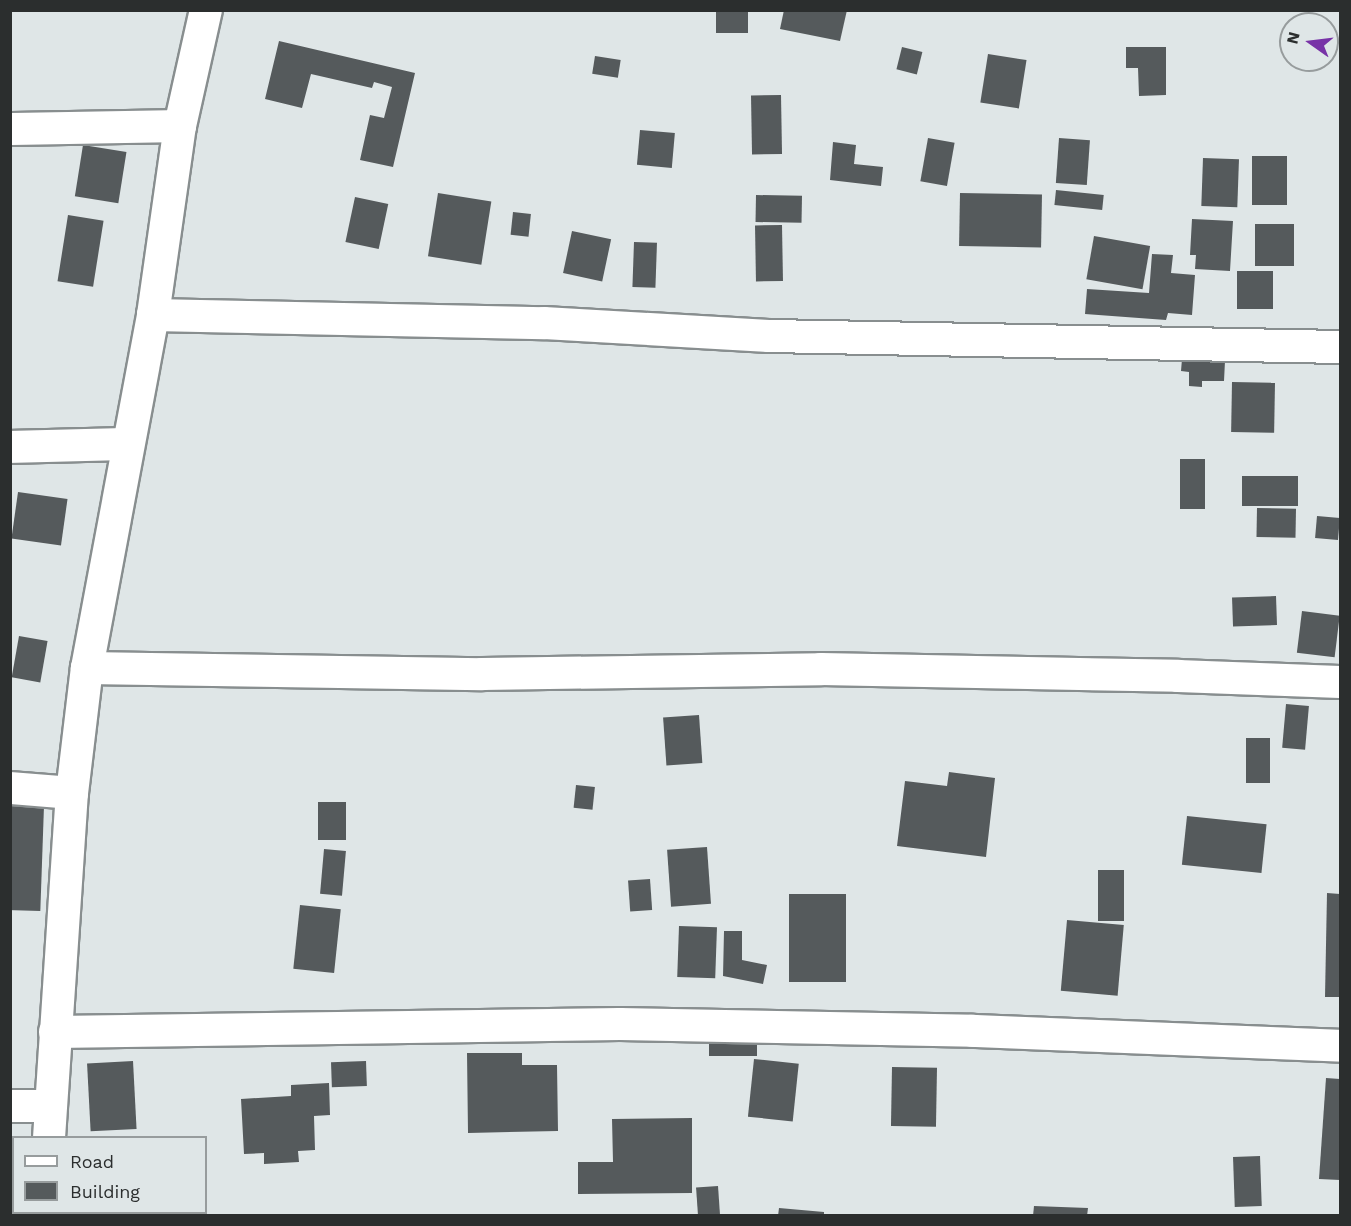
<!DOCTYPE html>
<html>
<head>
<meta charset="utf-8">
<style>
	body { margin:0 }
	#map { position:relative; width:1351px; height:1226px; overflow:hidden; background:#dfe6e7; font-family:"Work Sans",sans-serif }
	div>[style] { position:absolute }
	.building>* { inset:0; background:#555a5c; transform-origin:0 0 }
	.roads { filter:drop-shadow(2px 0 #888e8f) drop-shadow(-2px 0 #888e8f) drop-shadow(0 2px #888e8f) drop-shadow(0 -2px #888e8f) }
	.minor>* { height:32px; margin:-16px; padding:0 16px; transform-origin:16px; border-radius:16px; background:#fff }
	span { translate:-50% -50%; white-space:nowrap; text-align:center; line-height:1.15; -webkit-text-stroke:6px #dfe6e7; paint-order:stroke }
	.frame { position:absolute; inset:0; border:12px solid #2b2e2e; pointer-events:none }
	.legend { position:absolute; left:12px; top:1136px; width:195px; height:78px; box-sizing:border-box; background:#dfe6e7; border:2px solid #979c9d; margin:0; padding:8px 10px; list-style:none; font-size:18px; color:#2b2e2e }
	.legend li { display:flex; align-items:center; gap:12px; height:30px }
	.legend b { width:30px; border:2px solid #979c9d }
	.north { position:absolute; left:1279px; top:12px; width:60px; height:60px; box-sizing:border-box; background:#dfe6e7; border:2px solid #979c9d; border-radius:50%; rotate:284deg; font-size:16px; font-weight:700; line-height:24px; text-align:center; color:#2b2e2e }
	.north::after { content:''; display:block; margin:auto; width:21px; height:27px; background:#7833a7; clip-path:polygon(50% 0,100% 100%,50% 72%,0 100%) }
</style>
</head>
<body>
<div id="map">
	<div class="building">
		<i style="left:716px;top:10px;width:32px;height:23px"></i>
		<i style="clip-path:polygon(784px 10px,847px 10px,840px 41px,780px 29px)"></i>
		<i style="clip-path:polygon(279px 41px,415px 73px,393px 167px,360px 160px,370px 115px,384px 118px,392px 87px,374px 82px,372px 88px,311px 74px,302px 108px,265px 99px)"></i>
		<i style="left:902px;top:47px;width:21px;height:23px;rotate:14deg"></i>
		<i style="clip-path:polygon(1126px 47px,1166px 47px,1166px 95px,1139px 96px,1138px 68px,1126px 68px)"></i>
		<i style="left:988px;top:54px;width:39px;height:49px;rotate:9deg"></i>
		<i style="left:595px;top:56px;width:26px;height:18px;rotate:9deg"></i>
		<i style="left:781px;top:95px;width:59px;height:30px;rotate:89deg"></i>
		<i style="left:640px;top:130px;width:35px;height:35px;rotate:5deg"></i>
		<i style="left:928px;top:138px;width:27px;height:44px;rotate:10deg"></i>
		<i style="left:1059px;top:138px;width:31px;height:45px;rotate:4deg"></i>
		<i style="clip-path:polygon(833px 142px,856px 145px,854px 164px,883px 167px,881px 186px,830px 180px)"></i>
		<i style="left:83px;top:145px;width:44px;height:52px;rotate:9deg"></i>
		<i style="left:1252px;top:156px;width:35px;height:49px"></i>
		<i style="left:1203px;top:158px;width:36px;height:48px;rotate:2deg"></i>
		<i style="left:1056px;top:190px;width:48px;height:15px;rotate:6deg"></i>
		<i style="left:438px;top:193px;width:54px;height:64px;rotate:9deg"></i>
		<i style="left:960px;top:193px;width:82px;height:53px;rotate:1deg"></i>
		<i style="left:756px;top:195px;width:46px;height:27px;rotate:1deg"></i>
		<i style="left:355px;top:197px;width:34px;height:46px;rotate:12deg"></i>
		<i style="left:513px;top:212px;width:18px;height:23px;rotate:6deg"></i>
		<i style="left:68px;top:215px;width:36px;height:67px;rotate:9deg"></i>
		<i style="clip-path:polygon(1192px 219px,1233px 221px,1230px 271px,1195px 269px,1196px 255px,1190px 255px)"></i>
		<i style="left:1255px;top:224px;width:39px;height:42px"></i>
		<i style="left:782px;top:225px;width:56px;height:27px;rotate:89deg"></i>
		<i style="left:572px;top:231px;width:40px;height:43px;rotate:12deg"></i>
		<i style="left:1094px;top:236px;width:57px;height:44px;rotate:10deg"></i>
		<i style="left:634px;top:242px;width:23px;height:45px;rotate:2deg"></i>
		<i style="clip-path:polygon(1152px 254px,1173px 255px,1171px 273px,1195px 275px,1192px 315px,1168px 313px,1166px 320px,1085px 314px,1087px 289px,1149px 293px)"></i>
		<i style="left:1237px;top:271px;width:36px;height:38px"></i>
		<i style="clip-path:polygon(1182px 359px,1225px 361px,1224px 381px,1202px 381px,1202px 387px,1189px 386px,1189px 372px,1181px 371px)"></i>
		<i style="left:1232px;top:382px;width:43px;height:50px;rotate:1deg"></i>
		<i style="left:1180px;top:459px;width:25px;height:50px"></i>
		<i style="left:1298px;top:476px;width:30px;height:56px;rotate:90deg"></i>
		<i style="left:18px;top:492px;width:50px;height:47px;rotate:8deg"></i>
		<i style="left:1257px;top:508px;width:39px;height:29px;rotate:1deg"></i>
		<i style="left:1317px;top:516px;width:23px;height:22px;rotate:5deg"></i>
		<i style="left:1276px;top:596px;width:29px;height:44px;rotate:88deg"></i>
		<i style="left:1302px;top:611px;width:38px;height:42px;rotate:7deg"></i>
		<i style="left:19px;top:636px;width:29px;height:42px;rotate:10deg"></i>
		<i style="left:1286px;top:704px;width:23px;height:44px;rotate:5deg"></i>
		<i style="left:699px;top:715px;width:48px;height:36px;rotate:86deg"></i>
		<i style="left:1246px;top:738px;width:24px;height:45px"></i>
		<i style="clip-path:polygon(949px 772px,995px 778px,986px 857px,897px 846px,905px 781px,947px 786px)"></i>
		<i style="left:576px;top:785px;width:19px;height:23px;rotate:6deg"></i>
		<i style="left:318px;top:802px;width:28px;height:38px"></i>
		<i style="left:10px;top:805px;width:34px;height:105px;rotate:2deg"></i>
		<i style="left:1187px;top:816px;width:80px;height:49px;rotate:6deg"></i>
		<i style="left:707px;top:847px;width:57px;height:40px;rotate:86deg"></i>
		<i style="left:324px;top:849px;width:22px;height:45px;rotate:5deg"></i>
		<i style="left:1098px;top:870px;width:26px;height:51px"></i>
		<i style="left:650px;top:879px;width:31px;height:22px;rotate:86deg"></i>
		<i style="clip-path:polygon(1327px 893px,1340px 894px,1340px 997px,1325px 997px)"></i>
		<i style="left:789px;top:894px;width:57px;height:88px"></i>
		<i style="left:300px;top:905px;width:41px;height:64px;rotate:6deg"></i>
		<i style="left:1067px;top:920px;width:57px;height:71px;rotate:5deg"></i>
		<i style="left:679px;top:926px;width:38px;height:51px;rotate:2deg"></i>
		<i style="clip-path:polygon(724px 931px,742px 931px,742px 960px,767px 965px,763px 984px,723px 976px)"></i>
		<i style="left:757px;top:1035px;width:21px;height:48px;rotate:90deg"></i>
		<i style="clip-path:polygon(467px 1053px,522px 1053px,522px 1065px,557px 1065px,558px 1131px,468px 1133px)"></i>
		<i style="left:754px;top:1059px;width:45px;height:58px;rotate:6deg"></i>
		<i style="left:133px;top:1061px;width:68px;height:46px;rotate:87deg"></i>
		<i style="left:366px;top:1061px;width:25px;height:35px;rotate:88deg"></i>
		<i style="left:892px;top:1067px;width:45px;height:59px;rotate:1deg"></i>
		<i style="clip-path:polygon(1326px 1078px,1340px 1079px,1340px 1180px,1319px 1179px)"></i>
		<i style="clip-path:polygon(329px 1083px,330px 1115px,314px 1116px,315px 1150px,298px 1151px,299px 1162px,264px 1164px,264px 1153px,244px 1154px,241px 1099px,291px 1096px,291px 1085px)"></i>
		<i style="clip-path:polygon(692px 1118px,692px 1193px,578px 1194px,578px 1162px,613px 1162px,612px 1119px)"></i>
		<i style="left:1260px;top:1156px;width:50px;height:27px;rotate:88deg"></i>
		<i style="clip-path:polygon(10px 1176px,14px 1176px,15px 1216px,10px 1216px)"></i>
		<i style="left:718px;top:1186px;width:30px;height:22px;rotate:86deg"></i>
		<i style="clip-path:polygon(1034px 1206px,1088px 1208px,1087px 1216px,1033px 1216px)"></i>
		<i style="clip-path:polygon(779px 1208px,824px 1212px,824px 1216px,778px 1216px)"></i>
		<i style="clip-path:polygon(155px 1212px,177px 1213px,177px 1216px,155px 1216px)"></i>
	</div>
	<div class="roads">
		<div class="minor">
			<i style="left:10px;top:129px;width:170px;rotate:-1deg"></i>
			<i style="left:153px;top:315px;width:391px;rotate:1.2deg"></i>
			<i style="left:544px;top:323px;width:225px;rotate:3.3deg"></i>
			<i style="left:769px;top:336px;width:571px;rotate:1.1deg"></i>
			<i style="left:10px;top:447px;width:118px;rotate:-1.5deg"></i>
			<i style="left:87px;top:668px;width:395px;rotate:0.9deg"></i>
			<i style="left:482px;top:674px;width:339px;rotate:-0.8deg"></i>
			<i style="left:821px;top:669px;width:357px;rotate:1.1deg"></i>
			<i style="left:1178px;top:676px;width:162px;rotate:2.1deg"></i>
			<i style="left:10px;top:788px;width:62px;rotate:4.6deg"></i>
			<i style="left:55px;top:1032px;width:565px;rotate:-0.81deg"></i>
			<i style="left:620px;top:1024px;width:353px;rotate:1.1deg"></i>
			<i style="left:973px;top:1031px;width:367px;rotate:2.3deg"></i>
			<i style="left:10px;top:1106px;width:39px;rotate:-1deg"></i>
			<i style="left:49px;top:1138px;width:346px;rotate:-86.2deg"></i>
			<i style="left:72px;top:793px;width:126px;rotate:-83.2deg"></i>
			<i style="left:87px;top:668px;width:359px;rotate:-79.4deg"></i>
			<i style="left:153px;top:315px;width:191px;rotate:-81.9deg"></i>
			<i style="left:180px;top:126px;width:119px;rotate:-77.4deg"></i>
			<i style="left:49px;top:1216px;width:4px;rotate:-90deg"></i>
		</div>
	</div>
	<div class="frame"></div>
	<ul class="legend">
	<li><b style="height:8px;background:#fff"></b>Road</li>
	<li><b style="height:16px;background:#555a5c"></b>Building</li>
	</ul>
	<div class="north">N</div>
</div>
</body>
</html>
